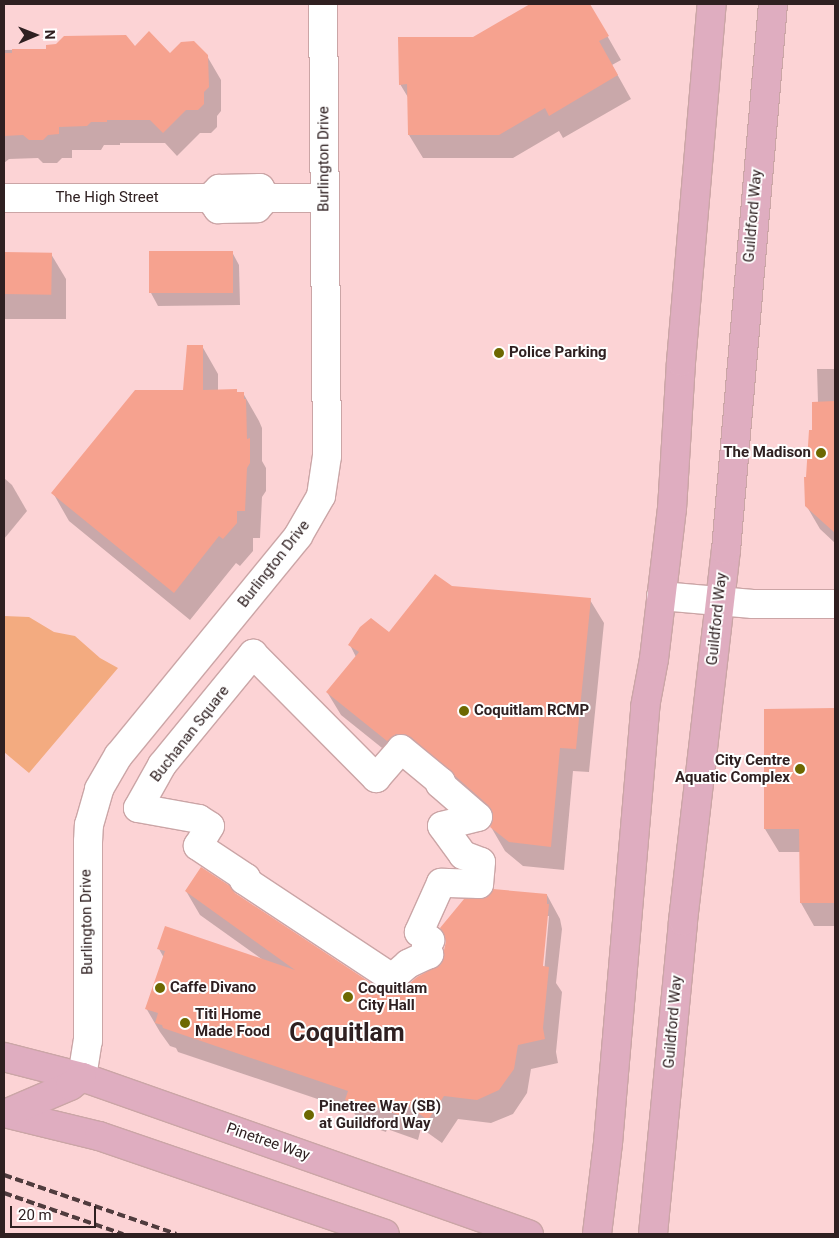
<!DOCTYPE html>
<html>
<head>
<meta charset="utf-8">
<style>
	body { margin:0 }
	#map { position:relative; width:839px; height:1238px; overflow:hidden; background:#fcd3d5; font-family:Roboto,sans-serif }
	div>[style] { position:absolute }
	.green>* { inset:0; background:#f3ab80 }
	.shadow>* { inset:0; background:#0003 }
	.building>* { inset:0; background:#f6a28f; transform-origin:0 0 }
	.roads { filter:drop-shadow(1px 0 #cba5a6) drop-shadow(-1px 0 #cba5a6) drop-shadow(0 1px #cba5a6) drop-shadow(0 -1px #cba5a6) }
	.minor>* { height:28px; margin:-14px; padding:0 14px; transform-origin:14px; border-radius:14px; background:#fff }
	.major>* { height:28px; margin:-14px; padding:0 14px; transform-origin:14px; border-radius:14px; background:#dfadc0 }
	.rail>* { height:4px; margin-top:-2px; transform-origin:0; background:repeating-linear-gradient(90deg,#503c3e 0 8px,transparent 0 12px) }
	.dots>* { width:14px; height:14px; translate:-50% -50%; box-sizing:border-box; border:2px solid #fff; border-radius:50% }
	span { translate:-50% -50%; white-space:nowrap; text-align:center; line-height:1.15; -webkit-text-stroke:4px #fff; paint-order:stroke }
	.street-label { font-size:15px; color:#2f2021 }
	.poi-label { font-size:15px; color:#2f2021; font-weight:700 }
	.left { translate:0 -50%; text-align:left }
	.right { translate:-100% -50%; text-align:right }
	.town-label { font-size:25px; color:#2f2021; font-weight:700 }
	.frame { position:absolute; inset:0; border:5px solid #2f2021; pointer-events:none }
	.north { position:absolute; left:10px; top:10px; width:50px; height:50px; -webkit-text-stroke:4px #fff; paint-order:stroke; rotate:89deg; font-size:14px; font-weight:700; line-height:20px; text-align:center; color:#2f2021 }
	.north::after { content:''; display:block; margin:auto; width:18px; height:22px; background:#2f2021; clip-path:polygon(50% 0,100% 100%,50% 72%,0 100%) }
	.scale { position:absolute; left:10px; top:1206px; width:86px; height:22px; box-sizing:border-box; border:2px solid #2f2021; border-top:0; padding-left:6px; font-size:15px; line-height:18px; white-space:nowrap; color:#2f2021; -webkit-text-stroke:4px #fff; paint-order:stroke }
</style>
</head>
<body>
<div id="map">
	<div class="green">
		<i style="clip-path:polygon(4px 616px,29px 617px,54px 632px,75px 636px,100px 658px,118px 668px,29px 773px,4px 752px)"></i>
	</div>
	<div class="shadow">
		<i style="clip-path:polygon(532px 4px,589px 4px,621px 60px,612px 65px,631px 99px,563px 138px,559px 131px,513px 158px,423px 158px,409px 135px,409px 99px,400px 84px,473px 38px)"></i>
		<i style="clip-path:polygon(135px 48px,170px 54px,207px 56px,221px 80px,221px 111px,217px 116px,217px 127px,211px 133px,200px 133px,177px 156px,165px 143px,120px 143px,120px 145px,104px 145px,101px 150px,72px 150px,72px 158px,62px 158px,57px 163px,43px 163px,38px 158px,9px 159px,4px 163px,4px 50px)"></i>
		<i style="clip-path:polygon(232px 252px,239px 265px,240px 305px,158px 306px,151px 293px)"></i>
		<i style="clip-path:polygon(4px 254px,51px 254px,66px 279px,66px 319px,4px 319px)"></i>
		<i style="clip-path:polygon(202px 346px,218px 374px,218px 391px,243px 393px,259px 421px,262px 428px,262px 461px,266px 468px,266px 491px,262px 497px,260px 538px,253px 538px,253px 551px,240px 566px,236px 563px,190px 620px,69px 521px,53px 493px,184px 391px)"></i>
		<i style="clip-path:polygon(817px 369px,835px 369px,835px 543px,820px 529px,806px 505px,818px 403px)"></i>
		<i style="clip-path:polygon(4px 478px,12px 485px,27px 511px,4px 539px)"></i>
		<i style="clip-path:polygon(452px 588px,590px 600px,604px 623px,589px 772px,573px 771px,564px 870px,523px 866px,505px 851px,491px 827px,494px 821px,426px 760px,402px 764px,341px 715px,327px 692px,356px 657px,350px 645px,389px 633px)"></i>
		<i style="clip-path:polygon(835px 709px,835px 926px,814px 926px,801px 903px,801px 852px,779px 852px,765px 829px,765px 710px)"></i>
		<i style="clip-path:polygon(evenodd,186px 891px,235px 894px,383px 992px,392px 995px,403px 991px,547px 895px,560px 919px,562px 929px,556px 983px,562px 992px,556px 1052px,558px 1063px,531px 1069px,527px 1093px,513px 1114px,491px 1123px,458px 1119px,442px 1143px,421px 1128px,418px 1140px,387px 1129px,386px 1132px,360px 1123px,353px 1111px,178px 1052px,176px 1048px,170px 1046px,160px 1032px,146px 1008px,164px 958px,159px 949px,263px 960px,200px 915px,186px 891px,547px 916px,549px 916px,544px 973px,541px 972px,547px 916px)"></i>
	</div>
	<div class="building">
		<i style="clip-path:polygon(530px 4px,590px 4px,609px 36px,599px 41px,618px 75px,549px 116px,545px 108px,499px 135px,408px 135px,407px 84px,399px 85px,398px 37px,473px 37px)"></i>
		<i style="clip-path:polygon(149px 31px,170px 53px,181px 42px,194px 41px,208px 55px,209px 87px,204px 92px,204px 104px,198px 110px,186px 110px,163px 133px,150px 120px,107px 120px,107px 122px,91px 122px,87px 126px,59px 127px,59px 134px,48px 135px,43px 140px,29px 140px,23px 135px,4px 136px,4px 53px,12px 53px,12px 49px,46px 49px,46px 45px,56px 44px,64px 36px,126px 35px,135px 46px)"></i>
		<i style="left:233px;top:251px;width:42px;height:84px;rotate:90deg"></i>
		<i style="left:4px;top:252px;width:48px;height:42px;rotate:1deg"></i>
		<i style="clip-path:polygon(187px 345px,203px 345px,203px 390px,237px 389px,237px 392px,244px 392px,244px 399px,246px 399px,247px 439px,250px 438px,250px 463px,247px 468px,245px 511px,237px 511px,237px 523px,223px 539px,219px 536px,174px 593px,51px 493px,135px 390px,183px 390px)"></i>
		<i style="clip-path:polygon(835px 401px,835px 533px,805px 506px,804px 477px,806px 477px,809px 430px,812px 430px,812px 402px)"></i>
		<i style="clip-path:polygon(435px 574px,452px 586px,591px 598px,576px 749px,560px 748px,551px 847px,509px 842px,490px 827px,493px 820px,493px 813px,488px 805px,411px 737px,404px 734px,396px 734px,387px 741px,326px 692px,359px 652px,348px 645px,360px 627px,371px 618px,389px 632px)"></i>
		<i style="clip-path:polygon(835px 708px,835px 903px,800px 903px,799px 829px,764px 829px,764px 709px)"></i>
		<i style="clip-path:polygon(201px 867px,230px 886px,235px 893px,383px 991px,392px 994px,402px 990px,417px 977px,441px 964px,446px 941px,440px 928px,464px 899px,486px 898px,493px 889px,547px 894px,547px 904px,549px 904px,543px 966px,549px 967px,543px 1028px,545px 1039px,518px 1045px,514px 1069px,499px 1090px,477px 1100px,444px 1096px,428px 1120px,408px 1106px,405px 1117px,374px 1106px,373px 1109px,345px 1100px,348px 1091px,163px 1028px,162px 1025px,155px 1023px,158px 1013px,145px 1009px,165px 951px,157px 949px,165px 926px,295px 970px,185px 891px)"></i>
	</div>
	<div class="roads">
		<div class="minor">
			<i style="left:4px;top:198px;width:206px"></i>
			<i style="left:210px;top:198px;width:13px;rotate:-45deg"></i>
			<i style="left:219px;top:189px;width:41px;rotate:-1.4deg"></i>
			<i style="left:260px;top:188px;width:12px;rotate:59deg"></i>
			<i style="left:210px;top:198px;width:14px;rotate:54deg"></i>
			<i style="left:218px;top:209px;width:39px;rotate:-1deg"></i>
			<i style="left:257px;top:208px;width:13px;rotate:-48deg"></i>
			<i style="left:266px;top:198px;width:58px"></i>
			<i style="left:661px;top:596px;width:92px;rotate:5deg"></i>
			<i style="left:753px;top:604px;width:82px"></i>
			<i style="left:253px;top:654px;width:175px;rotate:45.2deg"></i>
			<i style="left:376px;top:778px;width:38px;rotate:-49deg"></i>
			<i style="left:401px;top:749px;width:52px;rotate:39.5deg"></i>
			<i style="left:441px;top:782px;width:2px;rotate:117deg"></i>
			<i style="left:440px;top:784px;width:50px;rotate:41deg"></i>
			<i style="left:478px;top:817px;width:37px;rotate:166deg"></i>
			<i style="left:442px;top:826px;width:36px;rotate:54deg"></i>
			<i style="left:463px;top:855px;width:19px;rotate:21deg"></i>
			<i style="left:481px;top:862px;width:22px;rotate:95deg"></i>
			<i style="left:479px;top:884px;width:38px;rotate:-178deg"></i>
			<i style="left:441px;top:883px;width:54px;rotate:114.2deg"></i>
			<i style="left:419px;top:932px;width:14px;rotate:36deg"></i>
			<i style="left:430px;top:940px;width:7px;rotate:124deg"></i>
			<i style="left:426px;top:946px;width:9px;rotate:69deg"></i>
			<i style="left:429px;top:954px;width:23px;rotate:155deg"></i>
			<i style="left:408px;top:964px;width:21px;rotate:139deg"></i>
			<i style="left:392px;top:978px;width:178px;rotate:-146.5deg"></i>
			<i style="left:244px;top:880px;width:3px;rotate:-45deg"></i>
			<i style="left:246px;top:878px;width:58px;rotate:-146.3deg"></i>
			<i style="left:198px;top:846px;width:23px;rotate:-59deg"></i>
			<i style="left:210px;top:826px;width:13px;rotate:-148deg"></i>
			<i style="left:199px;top:819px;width:62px;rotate:-169.8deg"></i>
			<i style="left:138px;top:808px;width:49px;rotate:-60.8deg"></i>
			<i style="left:162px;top:765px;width:144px;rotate:-50.7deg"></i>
			<i style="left:82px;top:1077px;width:36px;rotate:-81deg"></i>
			<i style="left:88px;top:1041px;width:199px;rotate:-90deg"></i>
			<i style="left:88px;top:842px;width:17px;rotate:-87deg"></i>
			<i style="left:89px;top:825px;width:37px;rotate:-74deg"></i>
			<i style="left:99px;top:789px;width:39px;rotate:-60deg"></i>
			<i style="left:119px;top:755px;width:283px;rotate:-50.7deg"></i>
			<i style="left:298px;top:536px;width:46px;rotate:-60.1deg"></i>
			<i style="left:321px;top:496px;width:40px;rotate:-81.5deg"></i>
			<i style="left:327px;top:456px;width:452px;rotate:-90.5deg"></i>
		</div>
		<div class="major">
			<i style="left:4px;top:1057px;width:81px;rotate:14.4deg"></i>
			<i style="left:82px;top:1077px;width:474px;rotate:19.4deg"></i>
			<i style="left:4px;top:1113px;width:98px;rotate:13.6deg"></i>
			<i style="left:99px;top:1136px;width:302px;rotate:18.9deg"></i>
			<i style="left:7px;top:1113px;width:69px;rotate:-23.2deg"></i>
			<i style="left:70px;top:1086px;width:15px;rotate:-37deg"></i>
			<i style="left:597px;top:1234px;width:92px;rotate:-83.1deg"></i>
			<i style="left:608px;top:1143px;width:438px;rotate:-85.1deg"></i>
			<i style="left:645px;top:707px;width:49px;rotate:-79.4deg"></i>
			<i style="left:654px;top:659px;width:151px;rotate:-83.2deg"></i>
			<i style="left:672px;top:509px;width:147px;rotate:-86.5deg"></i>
			<i style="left:681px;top:362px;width:359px;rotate:-85.1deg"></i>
			<i style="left:653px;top:1234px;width:314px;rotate:-84.5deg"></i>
			<i style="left:683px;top:921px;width:373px;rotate:-83.4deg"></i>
			<i style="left:726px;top:550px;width:548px;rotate:-85.08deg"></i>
		</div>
	</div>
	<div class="rail">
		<i style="left:4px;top:1175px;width:182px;rotate:18.9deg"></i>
		<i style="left:4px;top:1193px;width:126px;rotate:19deg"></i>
	</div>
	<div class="dots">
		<i style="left:499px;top:353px;background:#6d6801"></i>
		<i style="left:821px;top:453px;background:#6d6801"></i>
		<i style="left:464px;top:711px;background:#6d6801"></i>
		<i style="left:800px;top:769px;background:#6d6801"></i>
		<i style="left:160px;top:988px;background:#6d6801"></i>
		<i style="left:348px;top:997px;background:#6d6801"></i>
		<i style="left:185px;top:1023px;background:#6d6801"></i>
		<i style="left:309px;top:1115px;background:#6d6801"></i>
	</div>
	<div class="street-label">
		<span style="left:324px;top:159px;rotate:-90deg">Burlington Drive</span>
		<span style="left:107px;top:198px">The High Street</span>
		<span style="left:753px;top:216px;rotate:-85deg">Guildford Way</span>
		<span style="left:274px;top:564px;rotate:-52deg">Burlington Drive</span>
		<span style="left:717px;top:619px;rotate:-84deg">Guildford Way</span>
		<span style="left:190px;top:734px;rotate:-52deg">Buchanan Square</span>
		<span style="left:87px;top:922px;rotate:-91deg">Burlington Drive</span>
		<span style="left:673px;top:1022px;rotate:-85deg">Guildford Way</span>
		<span style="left:268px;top:1142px;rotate:19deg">Pinetree Way</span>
	</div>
	<div class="poi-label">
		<span class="left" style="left:509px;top:353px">Police Parking</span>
		<span class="right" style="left:811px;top:453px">The Madison</span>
		<span class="left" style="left:474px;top:711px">Coquitlam RCMP</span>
		<span class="right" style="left:790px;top:769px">City Centre<br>Aquatic Complex</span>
		<span class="left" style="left:170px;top:988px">Caffe Divano</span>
		<span class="left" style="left:358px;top:997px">Coquitlam<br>City Hall</span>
		<span class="left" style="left:195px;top:1023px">Titi Home<br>Made Food</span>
		<span class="left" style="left:319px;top:1115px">Pinetree Way (SB)<br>at Guildford Way</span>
	</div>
	<div class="town-label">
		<span style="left:347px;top:1033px">Coquitlam</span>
	</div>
	<div class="frame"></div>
	<div class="north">N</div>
	<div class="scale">20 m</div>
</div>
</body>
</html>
